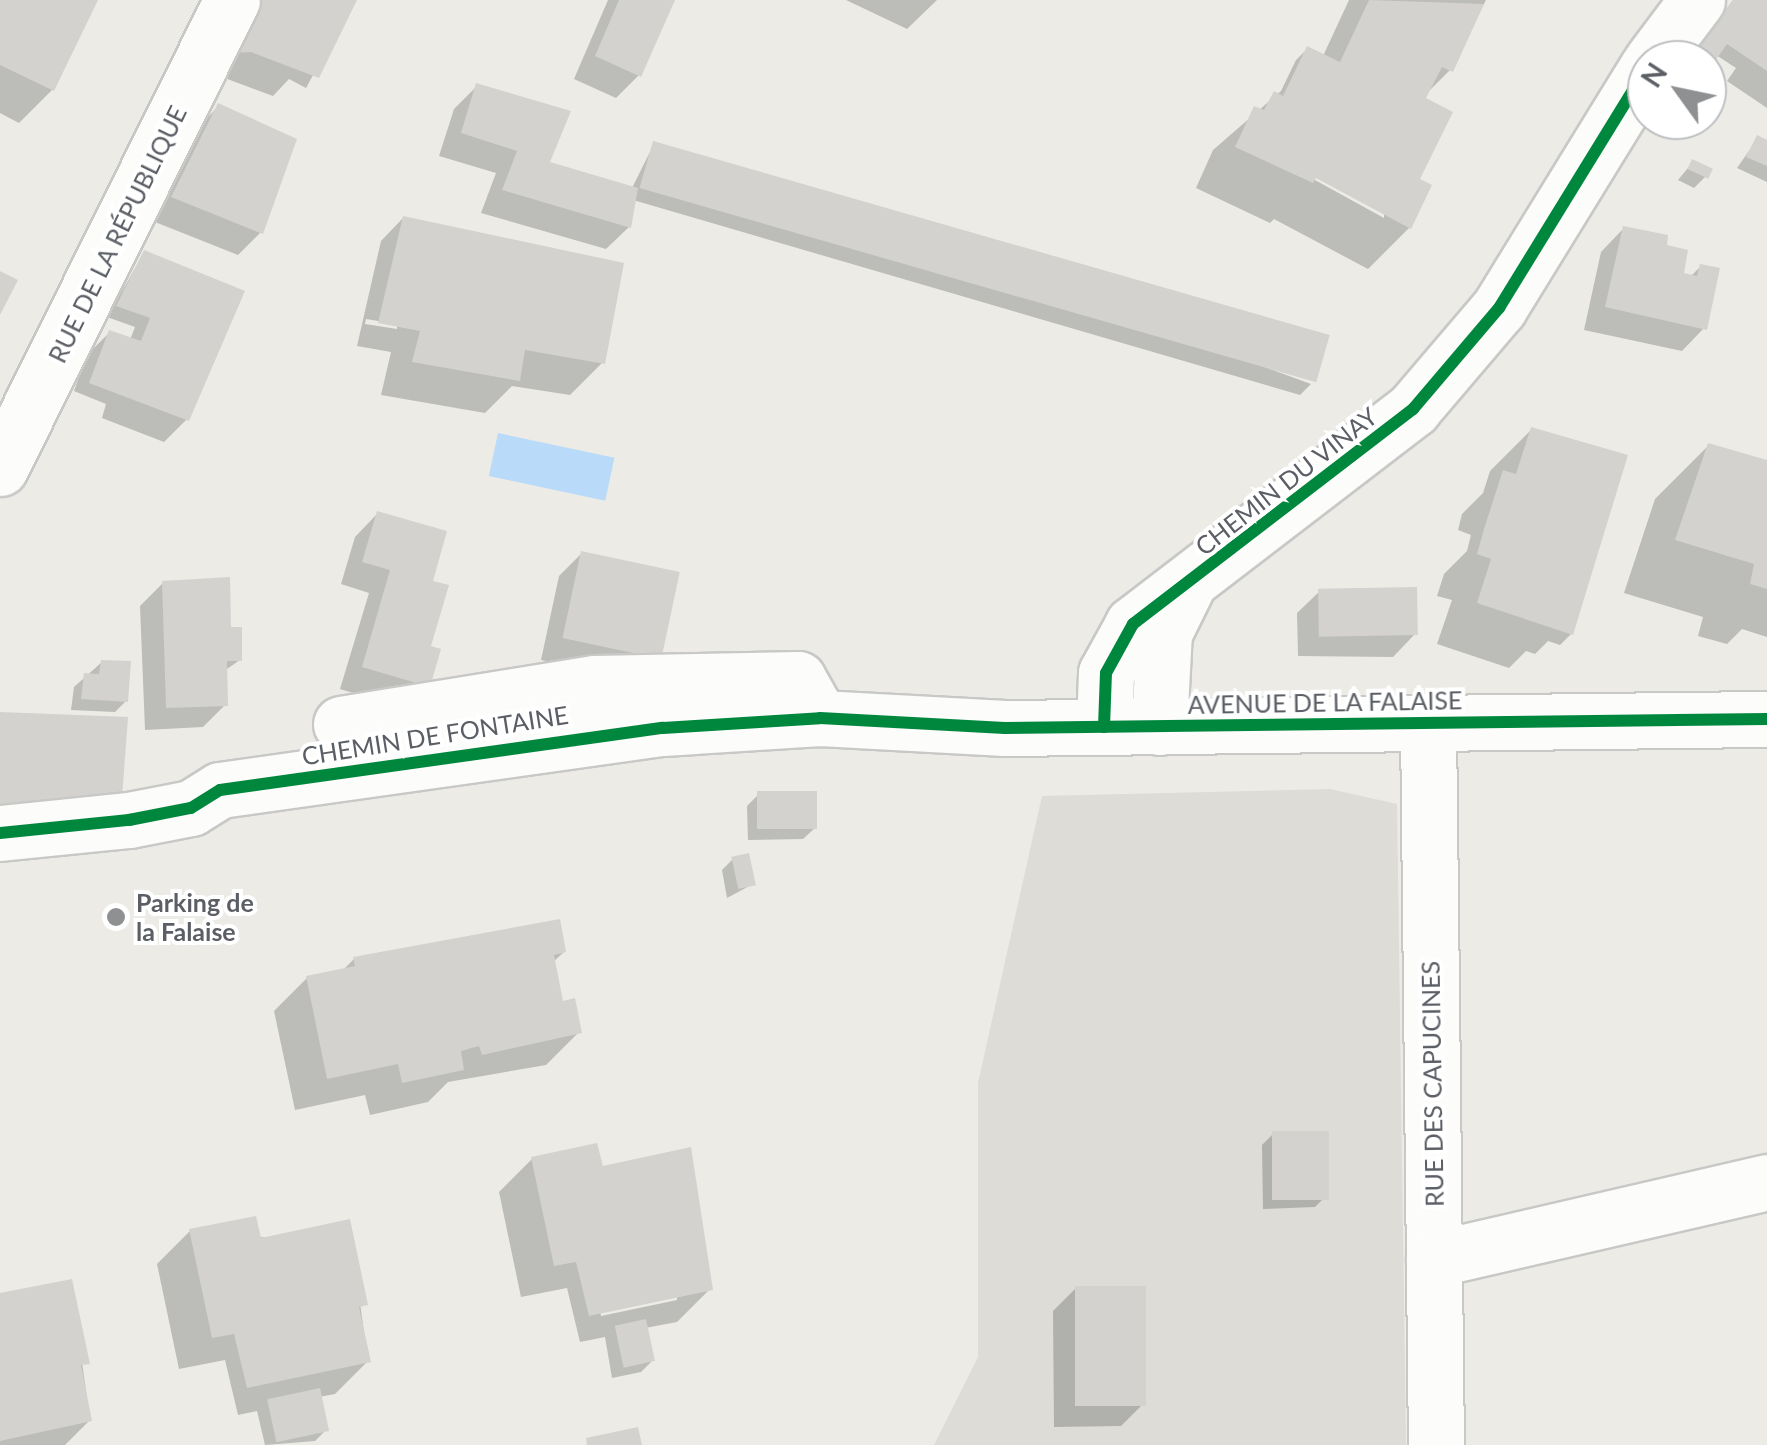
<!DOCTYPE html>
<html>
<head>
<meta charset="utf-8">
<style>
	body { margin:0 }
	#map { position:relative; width:1767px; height:1445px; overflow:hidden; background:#ecebe6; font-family:Lato,sans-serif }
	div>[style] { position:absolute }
	.industrial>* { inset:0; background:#dddcd7 }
	.water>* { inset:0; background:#b9daf8; transform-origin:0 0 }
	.shadow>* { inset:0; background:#0003 }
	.building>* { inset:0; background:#d3d2cf; transform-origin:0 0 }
	.roads { filter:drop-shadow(2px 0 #c8c8c7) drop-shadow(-2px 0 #c8c8c7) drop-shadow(0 2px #c8c8c7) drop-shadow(0 -2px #c8c8c7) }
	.minor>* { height:55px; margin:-27.5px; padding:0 27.5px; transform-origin:27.5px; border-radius:27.5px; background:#fcfcfb }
	.cycleway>* { height:12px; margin:-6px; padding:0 6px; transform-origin:6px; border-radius:6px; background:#00873e }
	.dots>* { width:28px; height:28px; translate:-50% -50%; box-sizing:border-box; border:5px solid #fff; border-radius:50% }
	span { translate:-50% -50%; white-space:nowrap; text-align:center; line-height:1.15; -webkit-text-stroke:8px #fff; paint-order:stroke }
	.street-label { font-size:25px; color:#5b5f65 }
	.poi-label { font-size:25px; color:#5b5f65; font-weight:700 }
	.left { translate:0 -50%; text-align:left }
	.north { position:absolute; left:1627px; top:40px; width:100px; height:100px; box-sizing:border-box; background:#fff; border:2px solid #bdbfc1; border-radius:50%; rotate:303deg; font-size:28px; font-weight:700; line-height:40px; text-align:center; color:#5b5f65 }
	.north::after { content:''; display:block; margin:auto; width:35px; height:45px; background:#8e9092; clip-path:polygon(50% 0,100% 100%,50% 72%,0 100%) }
</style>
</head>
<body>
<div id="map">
	<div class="industrial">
		<i style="clip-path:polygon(1330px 789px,1397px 804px,1406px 1445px,934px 1445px,978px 1357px,978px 1083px,1042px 796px)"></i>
	</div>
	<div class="water">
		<i style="left:498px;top:433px;width:119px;height:44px;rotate:12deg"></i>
	</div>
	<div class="shadow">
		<i style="clip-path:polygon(0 0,95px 0,52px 90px,19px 123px,0 113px)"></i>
		<i style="clip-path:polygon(251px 0,354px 0,306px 88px,289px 79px,273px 96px,214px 74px)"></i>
		<i style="clip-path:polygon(608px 0,672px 0,639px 75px,616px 98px,574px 79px)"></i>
		<i style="clip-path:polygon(846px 0,937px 0,907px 29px)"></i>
		<i style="clip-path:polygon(evenodd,1349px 0,1486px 0,1450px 70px,1424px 96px,1417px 180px,1429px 186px,1409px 228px,1368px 269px,1274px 219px,1270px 223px,1196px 188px,1213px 150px,1281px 91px,1296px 60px,1307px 49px,1323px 56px,1349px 0,1306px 170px,1384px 212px,1384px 218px,1304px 174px,1306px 170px)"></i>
		<i style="clip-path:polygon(1733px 0,1767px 0,1767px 108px,1727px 81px,1736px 68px,1716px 55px,1707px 66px,1707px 60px,1689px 60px)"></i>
		<i style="clip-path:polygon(477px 86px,546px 163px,632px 188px,654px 144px,1311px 384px,1300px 395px,633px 200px,629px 227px,606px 249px,481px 213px,496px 173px,439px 156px,454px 109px)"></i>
		<i style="clip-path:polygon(219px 106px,261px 232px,238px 255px,150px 220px,196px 129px)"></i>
		<i style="clip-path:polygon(1758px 138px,1767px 143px,1767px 182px,1737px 168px)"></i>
		<i style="clip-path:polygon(1693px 162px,1705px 177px,1694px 188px,1678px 180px)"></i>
		<i style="clip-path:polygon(evenodd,403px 218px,603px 362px,570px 395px,512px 386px,485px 413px,381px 395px,391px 352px,357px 346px,381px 241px,403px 218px,366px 319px,397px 324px,397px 329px,365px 324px,366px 319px)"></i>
		<i style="clip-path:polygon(1623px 229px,1664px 247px,1681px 275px,1690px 277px,1700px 267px,1704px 328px,1682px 351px,1584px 330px,1601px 252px)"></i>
		<i style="clip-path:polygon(144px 253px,187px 419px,164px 442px,102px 418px,106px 404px,74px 391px,87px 355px,110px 332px,130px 340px,135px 327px,107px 317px)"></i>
		<i style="clip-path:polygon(1531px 430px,1571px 634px,1560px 645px,1548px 641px,1535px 654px,1526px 651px,1509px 668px,1437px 644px,1452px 600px,1437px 596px,1444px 574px,1467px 551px,1471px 535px,1458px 530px,1462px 514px,1483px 493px,1490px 471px)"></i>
		<i style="clip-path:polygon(1708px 446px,1767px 463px,1767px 637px,1742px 629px,1727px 644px,1698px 636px,1703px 617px,1624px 593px,1655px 499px)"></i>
		<i style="clip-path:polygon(377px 514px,430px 583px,427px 648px,438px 651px,405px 709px,340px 689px,369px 593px,341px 584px,355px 537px)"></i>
		<i style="clip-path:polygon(581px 554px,677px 574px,650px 669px,587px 655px,576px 667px,541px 660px,559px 576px)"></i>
		<i style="clip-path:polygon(163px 583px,229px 630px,240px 660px,224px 671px,225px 705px,203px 727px,145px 730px,140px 606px)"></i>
		<i style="clip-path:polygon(1320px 591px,1415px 634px,1393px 657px,1298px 656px,1297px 613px)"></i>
		<i style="clip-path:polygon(102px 662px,126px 701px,115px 712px,71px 710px,74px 687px)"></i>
		<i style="clip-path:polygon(758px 795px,815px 828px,803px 839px,748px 840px,747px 806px)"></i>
		<i style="clip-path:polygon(733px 859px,753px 884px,727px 898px,722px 870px)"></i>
		<i style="clip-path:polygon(564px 952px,553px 962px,561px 1004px,579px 1032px,546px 1065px,448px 1082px,428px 1102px,370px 1115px,365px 1095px,295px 1110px,274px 1011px,307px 978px,342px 971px,354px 959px)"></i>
		<i style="clip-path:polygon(1273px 1134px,1326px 1196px,1315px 1207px,1263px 1209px,1262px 1145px)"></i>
		<i style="clip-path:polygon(evenodd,532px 1159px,601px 1169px,710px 1289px,677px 1322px,645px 1328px,652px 1361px,641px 1372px,612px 1378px,605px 1337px,580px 1342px,567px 1288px,521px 1297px,499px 1192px,532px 1159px,677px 1295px,677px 1300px,601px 1316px,600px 1311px,677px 1295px)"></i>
		<i style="clip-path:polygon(190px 1231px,352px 1245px,368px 1361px,335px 1394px,319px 1397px,326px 1430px,315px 1441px,265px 1445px,257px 1411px,238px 1415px,225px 1360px,179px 1369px,157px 1264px)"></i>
		<i style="clip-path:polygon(1076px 1288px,1144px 1403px,1121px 1426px,1054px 1427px,1053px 1311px)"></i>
		<i style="clip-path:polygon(0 1296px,74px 1304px,90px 1420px,65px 1445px,0 1445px)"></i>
	</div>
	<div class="building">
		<i style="clip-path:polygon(0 0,98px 0,54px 91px,0 65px)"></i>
		<i style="clip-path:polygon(260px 0,357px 0,319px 78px,251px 52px,235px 53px)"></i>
		<i style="clip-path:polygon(619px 0,675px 0,641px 77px,595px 56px)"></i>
		<i style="clip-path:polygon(1369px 0,1484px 4px,1453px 72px,1442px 67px,1426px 98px,1453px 112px,1420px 179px,1432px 185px,1411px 229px,1316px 178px,1313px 183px,1235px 147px,1254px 106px,1264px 110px,1274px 91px,1283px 96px,1307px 46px,1340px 62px)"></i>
		<i style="clip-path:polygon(1733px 0,1767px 0,1767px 71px,1727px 44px,1715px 61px,1696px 49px)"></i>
		<i style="clip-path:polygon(476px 83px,571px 111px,550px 162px,638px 188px,631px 228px,502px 190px,517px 151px,461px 133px)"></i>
		<i style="clip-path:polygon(218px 103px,297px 139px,263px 234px,171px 197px)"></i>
		<i style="clip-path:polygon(1757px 135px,1767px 140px,1767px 166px,1746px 157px)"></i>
		<i style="left:653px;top:141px;width:704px;height:49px;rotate:16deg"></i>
		<i style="left:1692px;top:159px;width:23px;height:11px;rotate:25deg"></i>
		<i style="clip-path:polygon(403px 216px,624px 263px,605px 364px,525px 350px,520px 381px,412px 362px,420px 331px,378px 323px)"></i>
		<i style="clip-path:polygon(1623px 226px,1668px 235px,1667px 245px,1688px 250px,1684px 273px,1697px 276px,1700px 264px,1720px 268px,1707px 330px,1605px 307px)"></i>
		<i style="clip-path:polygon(144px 250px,245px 291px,189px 421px,89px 383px,109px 330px,141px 341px,150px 318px,116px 306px)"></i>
		<i style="clip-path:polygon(0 271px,18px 280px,0 315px)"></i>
		<i style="clip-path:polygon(1531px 427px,1628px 455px,1573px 635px,1477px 603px,1491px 559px,1477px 554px,1484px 529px,1503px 470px,1516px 474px)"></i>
		<i style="clip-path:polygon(1708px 443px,1767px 460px,1767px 589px,1750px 584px,1754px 564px,1675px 540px)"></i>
		<i style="clip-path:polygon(377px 511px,447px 531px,433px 581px,449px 585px,431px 646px,441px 649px,430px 687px,362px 667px,390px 570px,362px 562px)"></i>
		<i style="left:581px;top:551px;width:101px;height:89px;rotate:12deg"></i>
		<i style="clip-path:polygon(230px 577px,231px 627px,242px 627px,242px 661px,227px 661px,228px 706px,166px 708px,162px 581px)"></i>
		<i style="left:1417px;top:587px;width:48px;height:99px;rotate:89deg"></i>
		<i style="clip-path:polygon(101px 660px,131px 661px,128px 702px,81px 699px,84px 673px,99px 674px)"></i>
		<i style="clip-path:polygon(0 712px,128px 717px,122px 798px,0 810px)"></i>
		<i style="left:817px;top:791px;width:38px;height:60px;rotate:90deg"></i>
		<i style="left:749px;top:853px;width:33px;height:18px;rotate:78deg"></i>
		<i style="clip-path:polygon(560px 919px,566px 952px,554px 955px,563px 1001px,575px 998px,582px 1033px,482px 1055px,479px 1046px,461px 1051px,464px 1070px,402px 1083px,398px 1064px,327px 1079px,306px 976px,355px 966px,353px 957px)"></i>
		<i style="left:1272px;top:1131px;width:57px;height:69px"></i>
		<i style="clip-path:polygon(597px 1143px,603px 1166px,691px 1147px,713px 1290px,589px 1316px,576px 1262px,554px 1266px,531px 1157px)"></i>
		<i style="clip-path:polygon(256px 1216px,261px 1238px,350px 1219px,368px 1305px,359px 1307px,371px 1362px,247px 1388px,234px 1334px,212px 1338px,189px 1229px)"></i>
		<i style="clip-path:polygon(72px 1279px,90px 1364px,81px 1365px,92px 1421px,0 1441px,0 1293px)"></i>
		<i style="left:1075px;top:1286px;width:71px;height:120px"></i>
		<i style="left:646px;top:1319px;width:43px;height:32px;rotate:78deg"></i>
		<i style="left:320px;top:1388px;width:44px;height:54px;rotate:78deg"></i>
		<i style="clip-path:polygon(638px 1427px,642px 1445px,587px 1445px,586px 1438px)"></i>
	</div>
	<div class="roads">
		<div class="minor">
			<i style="left:1652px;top:60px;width:75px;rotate:-53.1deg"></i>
			<i style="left:0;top:468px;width:522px;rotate:-63.63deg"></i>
			<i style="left:1428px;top:722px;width:723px;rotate:89.37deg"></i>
			<i style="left:341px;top:724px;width:257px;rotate:-9.2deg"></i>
			<i style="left:595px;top:683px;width:203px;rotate:-1.1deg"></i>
			<i style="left:798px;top:679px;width:45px;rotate:60.6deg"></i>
			<i style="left:1104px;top:727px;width:54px;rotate:-87.9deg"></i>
			<i style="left:1106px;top:673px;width:56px;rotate:-61.1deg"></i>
			<i style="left:1133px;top:624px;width:353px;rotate:-37.5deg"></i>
			<i style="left:1413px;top:409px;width:133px;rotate:-49.6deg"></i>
			<i style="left:1499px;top:308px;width:283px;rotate:-58.4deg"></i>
			<i style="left:1159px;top:727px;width:94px;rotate:-87deg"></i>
			<i style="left:1164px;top:633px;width:50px;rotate:-63.9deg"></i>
			<i style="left:0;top:833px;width:130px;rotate:-5.8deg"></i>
			<i style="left:129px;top:820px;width:63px;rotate:-11deg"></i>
			<i style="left:191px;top:808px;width:34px;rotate:-32deg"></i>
			<i style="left:220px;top:790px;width:447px;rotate:-8deg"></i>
			<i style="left:663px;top:728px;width:157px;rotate:-3.6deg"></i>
			<i style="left:820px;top:718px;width:185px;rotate:3.1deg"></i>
			<i style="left:1005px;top:728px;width:762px;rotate:-0.68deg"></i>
			<i style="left:1434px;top:1259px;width:342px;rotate:-13deg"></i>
		</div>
	</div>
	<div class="cycleway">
		<i style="left:1104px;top:727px;width:54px;rotate:-87.9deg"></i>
		<i style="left:1106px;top:673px;width:56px;rotate:-61.1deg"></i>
		<i style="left:1133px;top:624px;width:353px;rotate:-37.5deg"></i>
		<i style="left:1413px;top:409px;width:133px;rotate:-49.6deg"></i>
		<i style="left:1499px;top:308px;width:283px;rotate:-58.4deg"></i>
		<i style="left:0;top:833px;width:130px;rotate:-5.8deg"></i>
		<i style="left:129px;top:820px;width:63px;rotate:-11deg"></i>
		<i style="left:191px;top:808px;width:34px;rotate:-32deg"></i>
		<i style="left:220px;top:790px;width:447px;rotate:-8deg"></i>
		<i style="left:663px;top:728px;width:157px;rotate:-3.6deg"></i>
		<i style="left:820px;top:718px;width:185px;rotate:3.1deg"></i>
		<i style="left:1005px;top:728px;width:762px;rotate:-0.68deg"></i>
	</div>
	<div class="dots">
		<i style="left:116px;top:917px;background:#8e9092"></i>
	</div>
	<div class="street-label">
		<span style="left:117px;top:234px;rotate:-64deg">RUE DE LA RÉPUBLIQUE</span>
		<span style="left:1286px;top:481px;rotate:-38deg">CHEMIN DU VINAY</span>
		<span style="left:1325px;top:702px;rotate:-1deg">AVENUE DE LA FALAISE</span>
		<span style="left:435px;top:735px;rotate:-9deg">CHEMIN DE FONTAINE</span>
		<span style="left:1432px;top:1084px;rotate:-91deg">RUE DES CAPUCINES</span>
	</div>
	<div class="poi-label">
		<span class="left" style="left:136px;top:917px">Parking de<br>la Falaise</span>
	</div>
	<div class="north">N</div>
</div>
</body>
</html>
